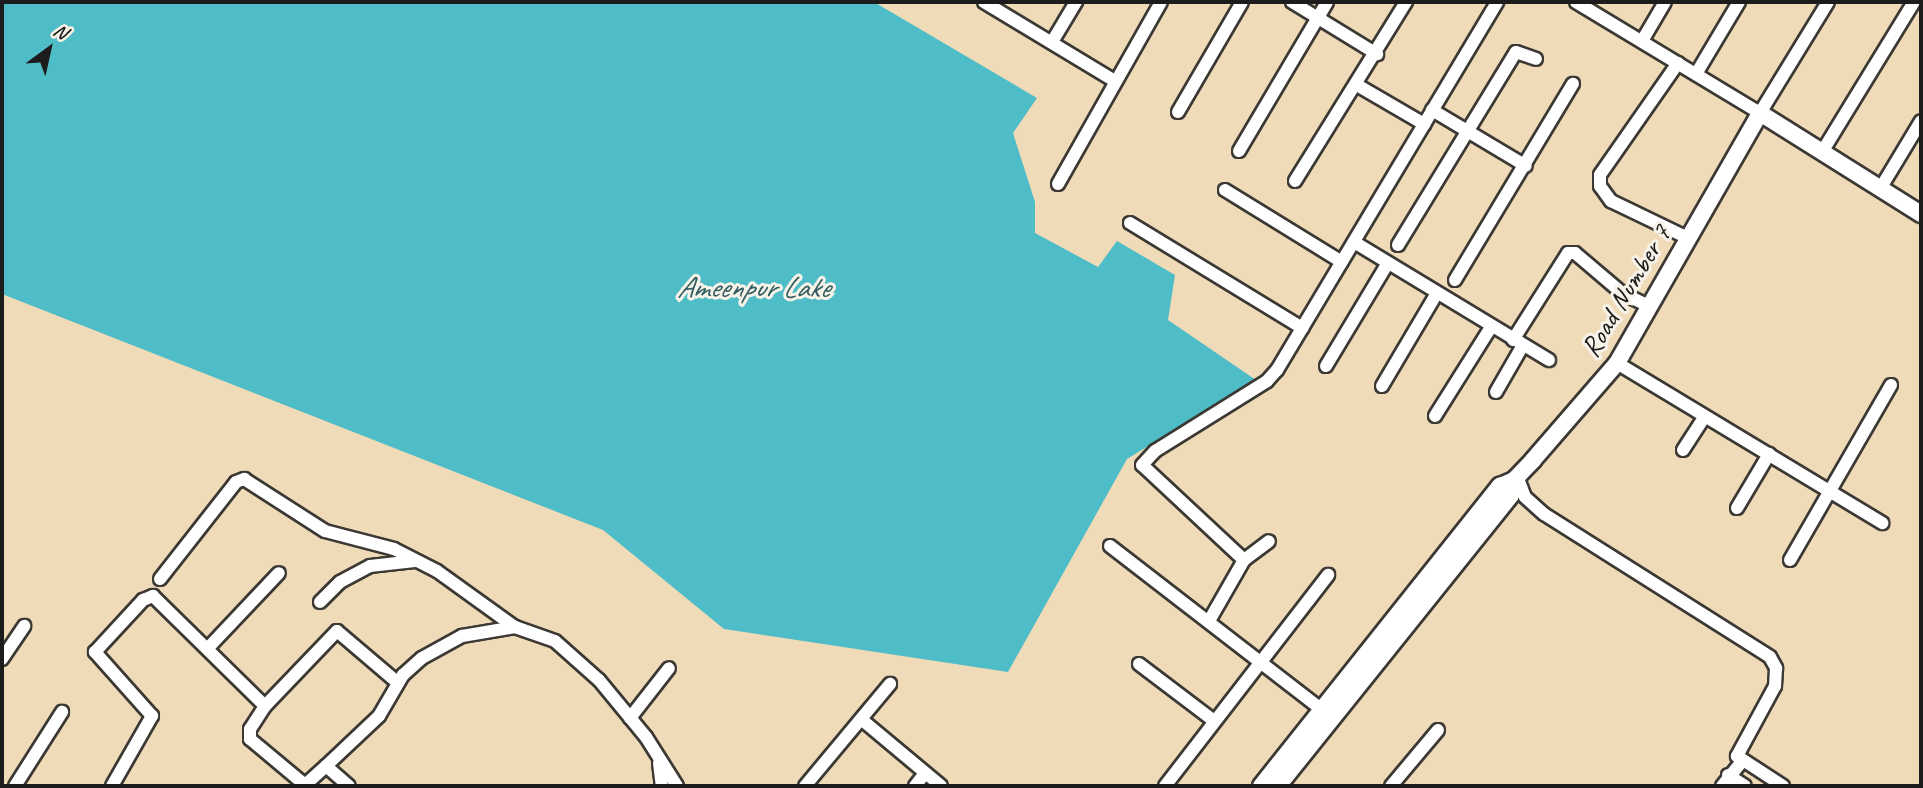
<!DOCTYPE html>
<html>
<head>
<meta charset="utf-8">
<style>
	body { margin:0 }
	#map { position:relative; width:1923px; height:788px; overflow:hidden; background:#f0dbb9; font-family:Caveat,sans-serif }
	div>[style] { position:absolute }
	.water>* { inset:0; background:#4fbdc7 }
	.roads { filter:drop-shadow(2px 0 #3c3934) drop-shadow(-2px 0 #3c3934) drop-shadow(0 2px #3c3934) drop-shadow(0 -2px #3c3934) }
	.minor>* { height:12px; margin:-6px; padding:0 6px; transform-origin:6px; border-radius:6px; background:#fff }
	.tertiary>* { height:16px; margin:-8px; padding:0 8px; transform-origin:8px; border-radius:8px; background:#fff }
	span { translate:-50% -50%; white-space:nowrap; text-align:center; line-height:1.15; -webkit-text-stroke:6px #f7f3e8; paint-order:stroke }
	.street-label { font-size:28px; color:#1c1c1c }
	.water-label { font-size:30px; color:#305c60; font-style:italic }
	.frame { position:absolute; inset:0; border:4px solid #1c1c1c; pointer-events:none }
	.north { position:absolute; left:14px; top:14px; width:70px; height:70px; -webkit-text-stroke:5px #f7f3e8; paint-order:stroke; rotate:33deg; font-size:19px; font-weight:700; line-height:28px; text-align:center; color:#1c1c1c }
	.north::after { content:''; display:block; margin:auto; width:24px; height:32px; background:#1c1c1c; clip-path:polygon(50% 0,100% 100%,50% 72%,0 100%) }
</style>
</head>
<body>
<div id="map">
	<div class="water">
		<i style="clip-path:polygon(2px 2px,874px 2px,1037px 98px,1013px 133px,1035px 202px,1035px 233px,1098px 267px,1117px 241px,1175px 275px,1168px 320px,1256px 380px,1127px 459px,1008px 672px,724px 629px,603px 530px,2px 294px)"></i>
	</div>
	<div class="roads">
		<div class="minor">
			<i style="left:984px;top:2px;width:153px;rotate:31.1deg"></i>
			<i style="left:1292px;top:2px;width:100px;rotate:31.5deg"></i>
			<i style="left:1576px;top:2px;width:215px;rotate:31.1deg"></i>
			<i style="left:1760px;top:113px;width:130px;rotate:-58.5deg"></i>
			<i style="left:1642px;top:41px;width:45px;rotate:-59.5deg"></i>
			<i style="left:1052px;top:42px;width:47px;rotate:-59deg"></i>
			<i style="left:1678px;top:63px;width:136px;rotate:124.9deg"></i>
			<i style="left:1600px;top:175px;width:11px;rotate:90deg"></i>
			<i style="left:1600px;top:186px;width:19px;rotate:54deg"></i>
			<i style="left:1611px;top:201px;width:85px;rotate:25.7deg"></i>
			<i style="left:1696px;top:74px;width:84px;rotate:-59.2deg"></i>
			<i style="left:1357px;top:85px;width:78px;rotate:30.2deg"></i>
			<i style="left:1432px;top:110px;width:109px;rotate:30.8deg"></i>
			<i style="left:1178px;top:112px;width:127px;rotate:-59.8deg"></i>
			<i style="left:1239px;top:151px;width:173px;rotate:-59.4deg"></i>
			<i style="left:1822px;top:152px;width:176px;rotate:-58.5deg"></i>
			<i style="left:1295px;top:181px;width:211px;rotate:-58.2deg"></i>
			<i style="left:1058px;top:184px;width:209px;rotate:-60.5deg"></i>
			<i style="left:1880px;top:189px;width:79px;rotate:-58.9deg"></i>
			<i style="left:1225px;top:190px;width:137px;rotate:31.6deg"></i>
			<i style="left:1130px;top:223px;width:202px;rotate:31.4deg"></i>
			<i style="left:1354px;top:242px;width:228px;rotate:31.2deg"></i>
			<i style="left:1398px;top:245px;width:226px;rotate:-58.6deg"></i>
			<i style="left:1516px;top:52px;width:21px;rotate:19deg"></i>
			<i style="left:1455px;top:280px;width:229px;rotate:-59deg"></i>
			<i style="left:1513px;top:340px;width:103px;rotate:-57.7deg"></i>
			<i style="left:1568px;top:253px;width:7px"></i>
			<i style="left:1575px;top:253px;width:62px;rotate:40.4deg"></i>
			<i style="left:1622px;top:293px;width:30px;rotate:26deg"></i>
			<i style="left:1617px;top:363px;width:310px;rotate:31.1deg"></i>
			<i style="left:1326px;top:366px;width:120px;rotate:-59deg"></i>
			<i style="left:1382px;top:386px;width:108px;rotate:-59.4deg"></i>
			<i style="left:1496px;top:392px;width:54px;rotate:-60.1deg"></i>
			<i style="left:1435px;top:416px;width:105px;rotate:-57.8deg"></i>
			<i style="left:1683px;top:450px;width:40px;rotate:-57.1deg"></i>
			<i style="left:1517px;top:476px;width:22px;rotate:69deg"></i>
			<i style="left:1525px;top:497px;width:25px;rotate:42deg"></i>
			<i style="left:1544px;top:514px;width:267px;rotate:32.3deg"></i>
			<i style="left:1770px;top:657px;width:13px;rotate:61deg"></i>
			<i style="left:1776px;top:668px;width:18px;rotate:93deg"></i>
			<i style="left:1775px;top:686px;width:80px;rotate:118.5deg"></i>
			<i style="left:1737px;top:756px;width:55px;rotate:33.1deg"></i>
			<i style="left:1737px;top:508px;width:63px;rotate:-59.3deg"></i>
			<i style="left:1110px;top:546px;width:274px;rotate:37.7deg"></i>
			<i style="left:1244px;top:560px;width:31px;rotate:-37deg"></i>
			<i style="left:1790px;top:560px;width:202px;rotate:-60deg"></i>
			<i style="left:160px;top:579px;width:123px;rotate:-51.9deg"></i>
			<i style="left:236px;top:482px;width:9px;rotate:-21deg"></i>
			<i style="left:244px;top:479px;width:96px;rotate:32.7deg"></i>
			<i style="left:325px;top:531px;width:71px;rotate:14.6deg"></i>
			<i style="left:394px;top:549px;width:48px;rotate:27.1deg"></i>
			<i style="left:437px;top:571px;width:96px;rotate:35.7deg"></i>
			<i style="left:320px;top:602px;width:28px;rotate:-45deg"></i>
			<i style="left:340px;top:582px;width:34px;rotate:-28deg"></i>
			<i style="left:370px;top:566px;width:45px;rotate:-6.3deg"></i>
			<i style="left:1209px;top:621px;width:70px;rotate:-60.2deg"></i>
			<i style="left:1244px;top:560px;width:139px;rotate:-137deg"></i>
			<i style="left:1142px;top:465px;width:19px;rotate:-47deg"></i>
			<i style="left:1155px;top:451px;width:132px;rotate:-32deg"></i>
			<i style="left:1267px;top:381px;width:15px;rotate:-48deg"></i>
			<i style="left:1277px;top:370px;width:429px;rotate:-59.1deg"></i>
			<i style="left:208px;top:648px;width:103px;rotate:-46.6deg"></i>
			<i style="left:2px;top:659px;width:40px;rotate:-56deg"></i>
			<i style="left:1139px;top:664px;width:94px;rotate:37.2deg"></i>
			<i style="left:265px;top:706px;width:104px;rotate:-46.2deg"></i>
			<i style="left:337px;top:631px;width:80px;rotate:40.4deg"></i>
			<i style="left:630px;top:718px;width:63px;rotate:-52deg"></i>
			<i style="left:861px;top:719px;width:104px;rotate:39.9deg"></i>
			<i style="left:659px;top:763px;width:23px;rotate:83deg"></i>
			<i style="left:326px;top:766px;width:73px;rotate:-43.3deg"></i>
			<i style="left:379px;top:716px;width:48px;rotate:-59.7deg"></i>
			<i style="left:403px;top:675px;width:25px;rotate:-42deg"></i>
			<i style="left:422px;top:658px;width:46px;rotate:-28.8deg"></i>
			<i style="left:462px;top:636px;width:54px;rotate:-9.6deg"></i>
			<i style="left:515px;top:627px;width:42px;rotate:19.3deg"></i>
			<i style="left:555px;top:641px;width:59px;rotate:41.6deg"></i>
			<i style="left:599px;top:680px;width:74px;rotate:50.5deg"></i>
			<i style="left:646px;top:737px;width:58px;rotate:57.7deg"></i>
			<i style="left:1728px;top:775px;width:20px;rotate:33deg"></i>
			<i style="left:15px;top:786px;width:88px;rotate:-57.6deg"></i>
			<i style="left:112px;top:786px;width:81px;rotate:-60.3deg"></i>
			<i style="left:152px;top:716px;width:86px;rotate:-131.7deg"></i>
			<i style="left:95px;top:652px;width:71px;rotate:-47.3deg"></i>
			<i style="left:143px;top:600px;width:11px;rotate:-22deg"></i>
			<i style="left:153px;top:596px;width:157px;rotate:44.5deg"></i>
			<i style="left:265px;top:706px;width:27px;rotate:123deg"></i>
			<i style="left:250px;top:729px;width:10px;rotate:90deg"></i>
			<i style="left:250px;top:739px;width:72px;rotate:39.9deg"></i>
			<i style="left:305px;top:785px;width:28px;rotate:-42deg"></i>
			<i style="left:326px;top:766px;width:30px;rotate:41deg"></i>
			<i style="left:805px;top:786px;width:133px;rotate:-50.2deg"></i>
			<i style="left:915px;top:786px;width:16px;rotate:-52deg"></i>
			<i style="left:1165px;top:786px;width:267px;rotate:-52.3deg"></i>
			<i style="left:1391px;top:786px;width:73px;rotate:-50deg"></i>
			<i style="left:1722px;top:786px;width:33px;rotate:-51deg"></i>
		</div>
		<div class="tertiary">
			<i style="left:1261px;top:786px;width:384px;rotate:-51.5deg"></i>
			<i style="left:1500px;top:486px;width:15px;rotate:-23deg"></i>
			<i style="left:1514px;top:480px;width:28px;rotate:-46deg"></i>
			<i style="left:1533px;top:460px;width:128px;rotate:-49.1deg"></i>
			<i style="left:1617px;top:363px;width:288px;rotate:-60.2deg"></i>
			<i style="left:1760px;top:113px;width:190px;rotate:32.1deg"></i>
			<i style="left:1278px;top:786px;width:373px;rotate:-51.3deg"></i>
			<i style="left:1511px;top:495px;width:15px;rotate:-79deg"></i>
		</div>
	</div>
	<div class="street-label">
		<span style="left:1626px;top:291px;rotate:-59deg">Road Number 7</span>
	</div>
	<div class="water-label">
		<span style="left:753px;top:287px">Ameenpur Lake</span>
	</div>
	<div class="frame"></div>
	<div class="north">N</div>
</div>
</body>
</html>
